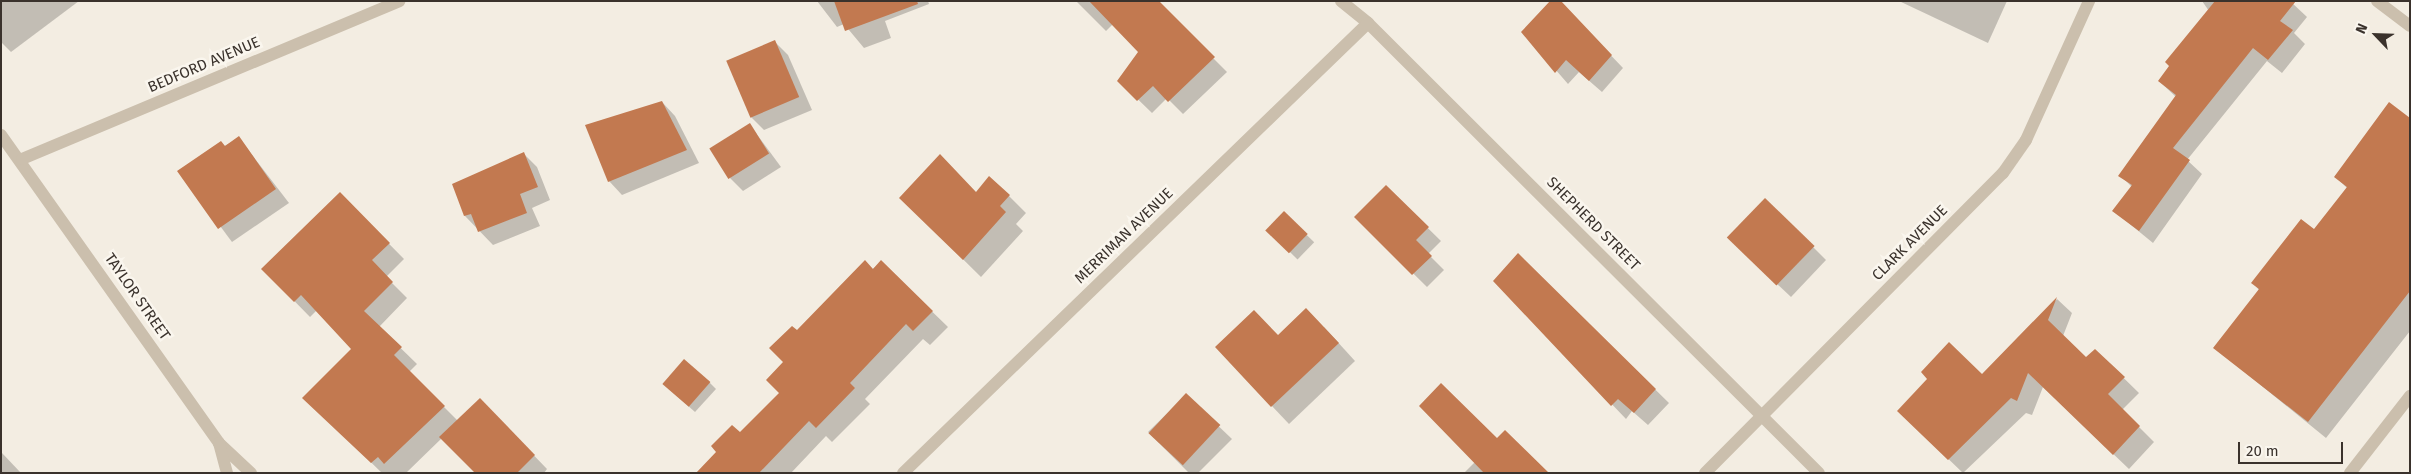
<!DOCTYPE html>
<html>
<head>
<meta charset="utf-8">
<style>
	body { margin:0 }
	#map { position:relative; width:2411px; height:474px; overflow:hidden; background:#f3ede2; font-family:"Fira Sans",sans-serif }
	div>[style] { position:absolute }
	.shadow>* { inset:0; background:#0003; transform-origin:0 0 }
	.building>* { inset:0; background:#c27950; transform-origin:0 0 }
	.minor>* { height:12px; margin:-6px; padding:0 6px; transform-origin:6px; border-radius:6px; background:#cbbfad }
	span { translate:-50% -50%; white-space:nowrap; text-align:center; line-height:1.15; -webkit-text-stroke:5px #faf6ee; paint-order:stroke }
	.street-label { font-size:15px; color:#3a322c }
	.frame { position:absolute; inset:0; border:2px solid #3a322c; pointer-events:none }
	.north { position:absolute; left:2351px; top:10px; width:50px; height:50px; -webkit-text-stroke:4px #faf6ee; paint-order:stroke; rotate:294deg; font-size:14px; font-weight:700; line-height:20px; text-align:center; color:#3a322c }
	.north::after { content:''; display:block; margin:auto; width:18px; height:22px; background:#3a322c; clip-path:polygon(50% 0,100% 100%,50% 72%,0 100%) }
	.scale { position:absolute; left:2238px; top:442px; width:105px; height:22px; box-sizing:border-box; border:2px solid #3a322c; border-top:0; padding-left:6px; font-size:15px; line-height:18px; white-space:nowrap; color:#3a322c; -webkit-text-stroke:4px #faf6ee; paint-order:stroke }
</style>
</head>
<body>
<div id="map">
	<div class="shadow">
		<i style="clip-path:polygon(1px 1px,79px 1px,11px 52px,1px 42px)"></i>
		<i style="clip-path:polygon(817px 1px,928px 1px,929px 4px,885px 21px,891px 38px,864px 48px,844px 24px,837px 27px)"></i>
		<i style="clip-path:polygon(1076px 1px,1132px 1px,1174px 19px,1227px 72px,1183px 114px,1167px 98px,1152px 113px,1119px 81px,1140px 52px,1113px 24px,1106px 31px)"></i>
		<i style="clip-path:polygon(1559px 1px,1623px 68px,1602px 92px,1579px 72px,1568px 84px,1523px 32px)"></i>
		<i style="clip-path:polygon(1899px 1px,2007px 1px,1988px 43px)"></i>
		<i style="clip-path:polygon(2202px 1px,2290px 1px,2307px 17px,2294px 33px,2305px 44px,2282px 73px,2267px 61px,2187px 160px,2202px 174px,2153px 243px,2114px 211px,2132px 187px,2120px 175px,2176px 97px,2159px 81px,2209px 11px)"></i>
		<i style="clip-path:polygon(775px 42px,788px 55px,812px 110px,764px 130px,751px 117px)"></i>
		<i style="clip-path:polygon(662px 102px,675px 116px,699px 163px,622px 195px,609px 181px)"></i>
		<i style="clip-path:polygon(2410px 120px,2410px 331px,2326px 438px,2215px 348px,2259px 290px,2253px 283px,2314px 231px,2347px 188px,2335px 176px)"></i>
		<i style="clip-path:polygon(750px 125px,781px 167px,743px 191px,730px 178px)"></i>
		<i style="clip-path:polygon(239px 138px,289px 203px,232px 242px,179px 171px)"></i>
		<i style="clip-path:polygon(524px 154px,537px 167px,550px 200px,532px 208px,540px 226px,493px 245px,465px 216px,454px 184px)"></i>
		<i style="clip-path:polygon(1386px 187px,1441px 241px,1428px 254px,1444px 270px,1427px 287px,1356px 217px)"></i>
		<i style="clip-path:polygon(977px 193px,1009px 196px,1026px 213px,1016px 224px,1023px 231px,981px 277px,901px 198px)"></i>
		<i style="clip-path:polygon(340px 194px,404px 259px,386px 277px,407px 298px,379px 327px,417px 364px,409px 372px,458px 421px,493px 413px,547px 469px,544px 473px,477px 473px,442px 438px,406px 473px,382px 473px,320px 413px,353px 349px,317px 310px,310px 317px,263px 269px)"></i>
		<i style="clip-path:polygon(1765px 199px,1826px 260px,1791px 297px,1742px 251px)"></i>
		<i style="left:1284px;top:213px;width:42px;height:24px;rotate:44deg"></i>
		<i style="clip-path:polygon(1518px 255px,1669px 403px,1648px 425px,1632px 411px,1626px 419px,1494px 281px)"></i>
		<i style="clip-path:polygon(881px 262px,948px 327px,930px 345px,923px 339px,865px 399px,870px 404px,832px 442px,826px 436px,791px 473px,698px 473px,781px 394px,785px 362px,797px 332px)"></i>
		<i style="clip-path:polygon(2057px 299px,2072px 313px,2063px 336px,2086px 359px,2095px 350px,2139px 393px,2122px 410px,2154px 442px,2129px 469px,2043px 387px,2032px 415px,2026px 413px,1963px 473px,1914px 426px,1982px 375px)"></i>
		<i style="clip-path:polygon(1324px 327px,1355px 361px,1289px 424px,1216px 347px)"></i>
		<i style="clip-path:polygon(709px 382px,716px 389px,695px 412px,670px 390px)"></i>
		<i style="clip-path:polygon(1186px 395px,1232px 439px,1198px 473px,1189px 473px,1148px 432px)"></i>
		<i style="clip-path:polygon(1497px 440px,1547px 473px,1464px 473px)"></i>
		<i style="clip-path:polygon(1px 453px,2px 453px,21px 473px,1px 473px)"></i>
	</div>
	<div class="building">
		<i style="clip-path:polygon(834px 1px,917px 1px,918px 4px,845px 31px)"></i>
		<i style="clip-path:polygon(1089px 1px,1159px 1px,1215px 57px,1168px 102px,1153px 86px,1137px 101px,1117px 81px,1138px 52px)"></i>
		<i style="clip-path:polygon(1550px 1px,1561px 1px,1612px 55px,1589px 81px,1566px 60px,1555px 73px,1521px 32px)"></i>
		<i style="clip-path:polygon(2215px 1px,2296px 1px,2280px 21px,2293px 30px,2268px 60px,2253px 48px,2173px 148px,2190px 160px,2139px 231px,2112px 211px,2132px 185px,2118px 176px,2176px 95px,2158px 81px,2169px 66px,2165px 62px)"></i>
		<i style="left:775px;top:40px;width:62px;height:53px;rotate:67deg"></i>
		<i style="clip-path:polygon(662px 101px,687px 150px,608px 182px,585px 125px)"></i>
		<i style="clip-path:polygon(2389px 102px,2410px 118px,2410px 291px,2308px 422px,2213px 348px,2259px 289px,2251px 283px,2301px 219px,2314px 229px,2347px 187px,2334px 177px)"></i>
		<i style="left:750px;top:123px;width:36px;height:48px;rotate:58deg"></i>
		<i style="clip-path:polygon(239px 136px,276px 189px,218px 229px,177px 171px,221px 141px,225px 146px)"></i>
		<i style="clip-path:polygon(524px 152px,538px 187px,520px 194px,527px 213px,478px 232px,471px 214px,464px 216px,452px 184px)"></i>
		<i style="clip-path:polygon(940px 154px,976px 192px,989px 176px,1010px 195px,1000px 206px,1006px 212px,963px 260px,899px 198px)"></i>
		<i style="clip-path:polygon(1386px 185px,1429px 227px,1416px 240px,1432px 256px,1412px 275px,1354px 217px)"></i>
		<i style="clip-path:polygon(340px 192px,390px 243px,372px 260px,393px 282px,364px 311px,402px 347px,394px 355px,445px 406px,384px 464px,378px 457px,371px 463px,302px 398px,351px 349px,301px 295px,294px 302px,261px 269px)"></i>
		<i style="left:1765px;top:198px;width:69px;height:55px;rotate:44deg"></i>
		<i style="left:1284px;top:211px;width:33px;height:27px;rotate:44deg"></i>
		<i style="clip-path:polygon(1518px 253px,1656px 389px,1634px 413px,1618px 399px,1611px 406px,1493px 281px)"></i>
		<i style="clip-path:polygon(865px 260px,873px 269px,881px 260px,933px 311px,913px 331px,906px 324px,850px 383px,855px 388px,816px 428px,809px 421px,759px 473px,696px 473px,716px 452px,711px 446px,732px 425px,740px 432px,779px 393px,766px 380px,783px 362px,769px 348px,792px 326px,797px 330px)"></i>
		<i style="clip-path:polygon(2057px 297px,2048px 320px,2086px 357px,2095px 349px,2125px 377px,2108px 394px,2140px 426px,2113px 455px,2028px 373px,2017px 401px,2011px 398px,1948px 460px,1897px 411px,1927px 379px,1921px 372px,1949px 342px,1982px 374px)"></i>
		<i style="clip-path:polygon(1306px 308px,1339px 343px,1271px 407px,1215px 347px,1254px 310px,1278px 335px)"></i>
		<i style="left:684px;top:359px;width:35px;height:33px;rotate:41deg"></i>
		<i style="clip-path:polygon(1441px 383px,1497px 438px,1505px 430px,1549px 473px,1484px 473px,1419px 406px)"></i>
		<i style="left:1186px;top:393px;width:47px;height:55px;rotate:43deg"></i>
		<i style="clip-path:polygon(480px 398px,535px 455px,517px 473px,475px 473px,439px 437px)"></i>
	</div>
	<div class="minor">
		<i style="left:1341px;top:1px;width:35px;rotate:39deg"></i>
		<i style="left:1368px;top:23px;width:637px;rotate:44.94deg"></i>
		<i style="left:2377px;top:1px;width:41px;rotate:37.1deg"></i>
		<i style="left:1px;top:135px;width:377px;rotate:54.7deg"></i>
		<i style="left:219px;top:443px;width:44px;rotate:43.2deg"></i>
		<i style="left:22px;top:159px;width:409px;rotate:-22.7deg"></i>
		<i style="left:219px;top:443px;width:31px;rotate:75deg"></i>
		<i style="left:903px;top:473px;width:647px;rotate:-44.06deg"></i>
		<i style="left:1705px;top:473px;width:423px;rotate:-45.2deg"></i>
		<i style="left:2003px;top:173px;width:40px;rotate:-55.1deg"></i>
		<i style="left:2026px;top:140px;width:153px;rotate:-65.6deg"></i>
		<i style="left:2350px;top:473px;width:98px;rotate:-52.1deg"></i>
	</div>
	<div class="street-label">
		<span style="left:204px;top:65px;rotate:-23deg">BEDFORD AVENUE</span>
		<span style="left:1593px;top:224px;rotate:45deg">SHEPHERD STREET</span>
		<span style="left:1124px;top:236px;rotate:-44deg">MERRIMAN AVENUE</span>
		<span style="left:1910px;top:243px;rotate:-45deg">CLARK AVENUE</span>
		<span style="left:137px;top:297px;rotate:55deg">TAYLOR STREET</span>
	</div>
	<div class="frame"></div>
	<div class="north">N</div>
	<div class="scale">20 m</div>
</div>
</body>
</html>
